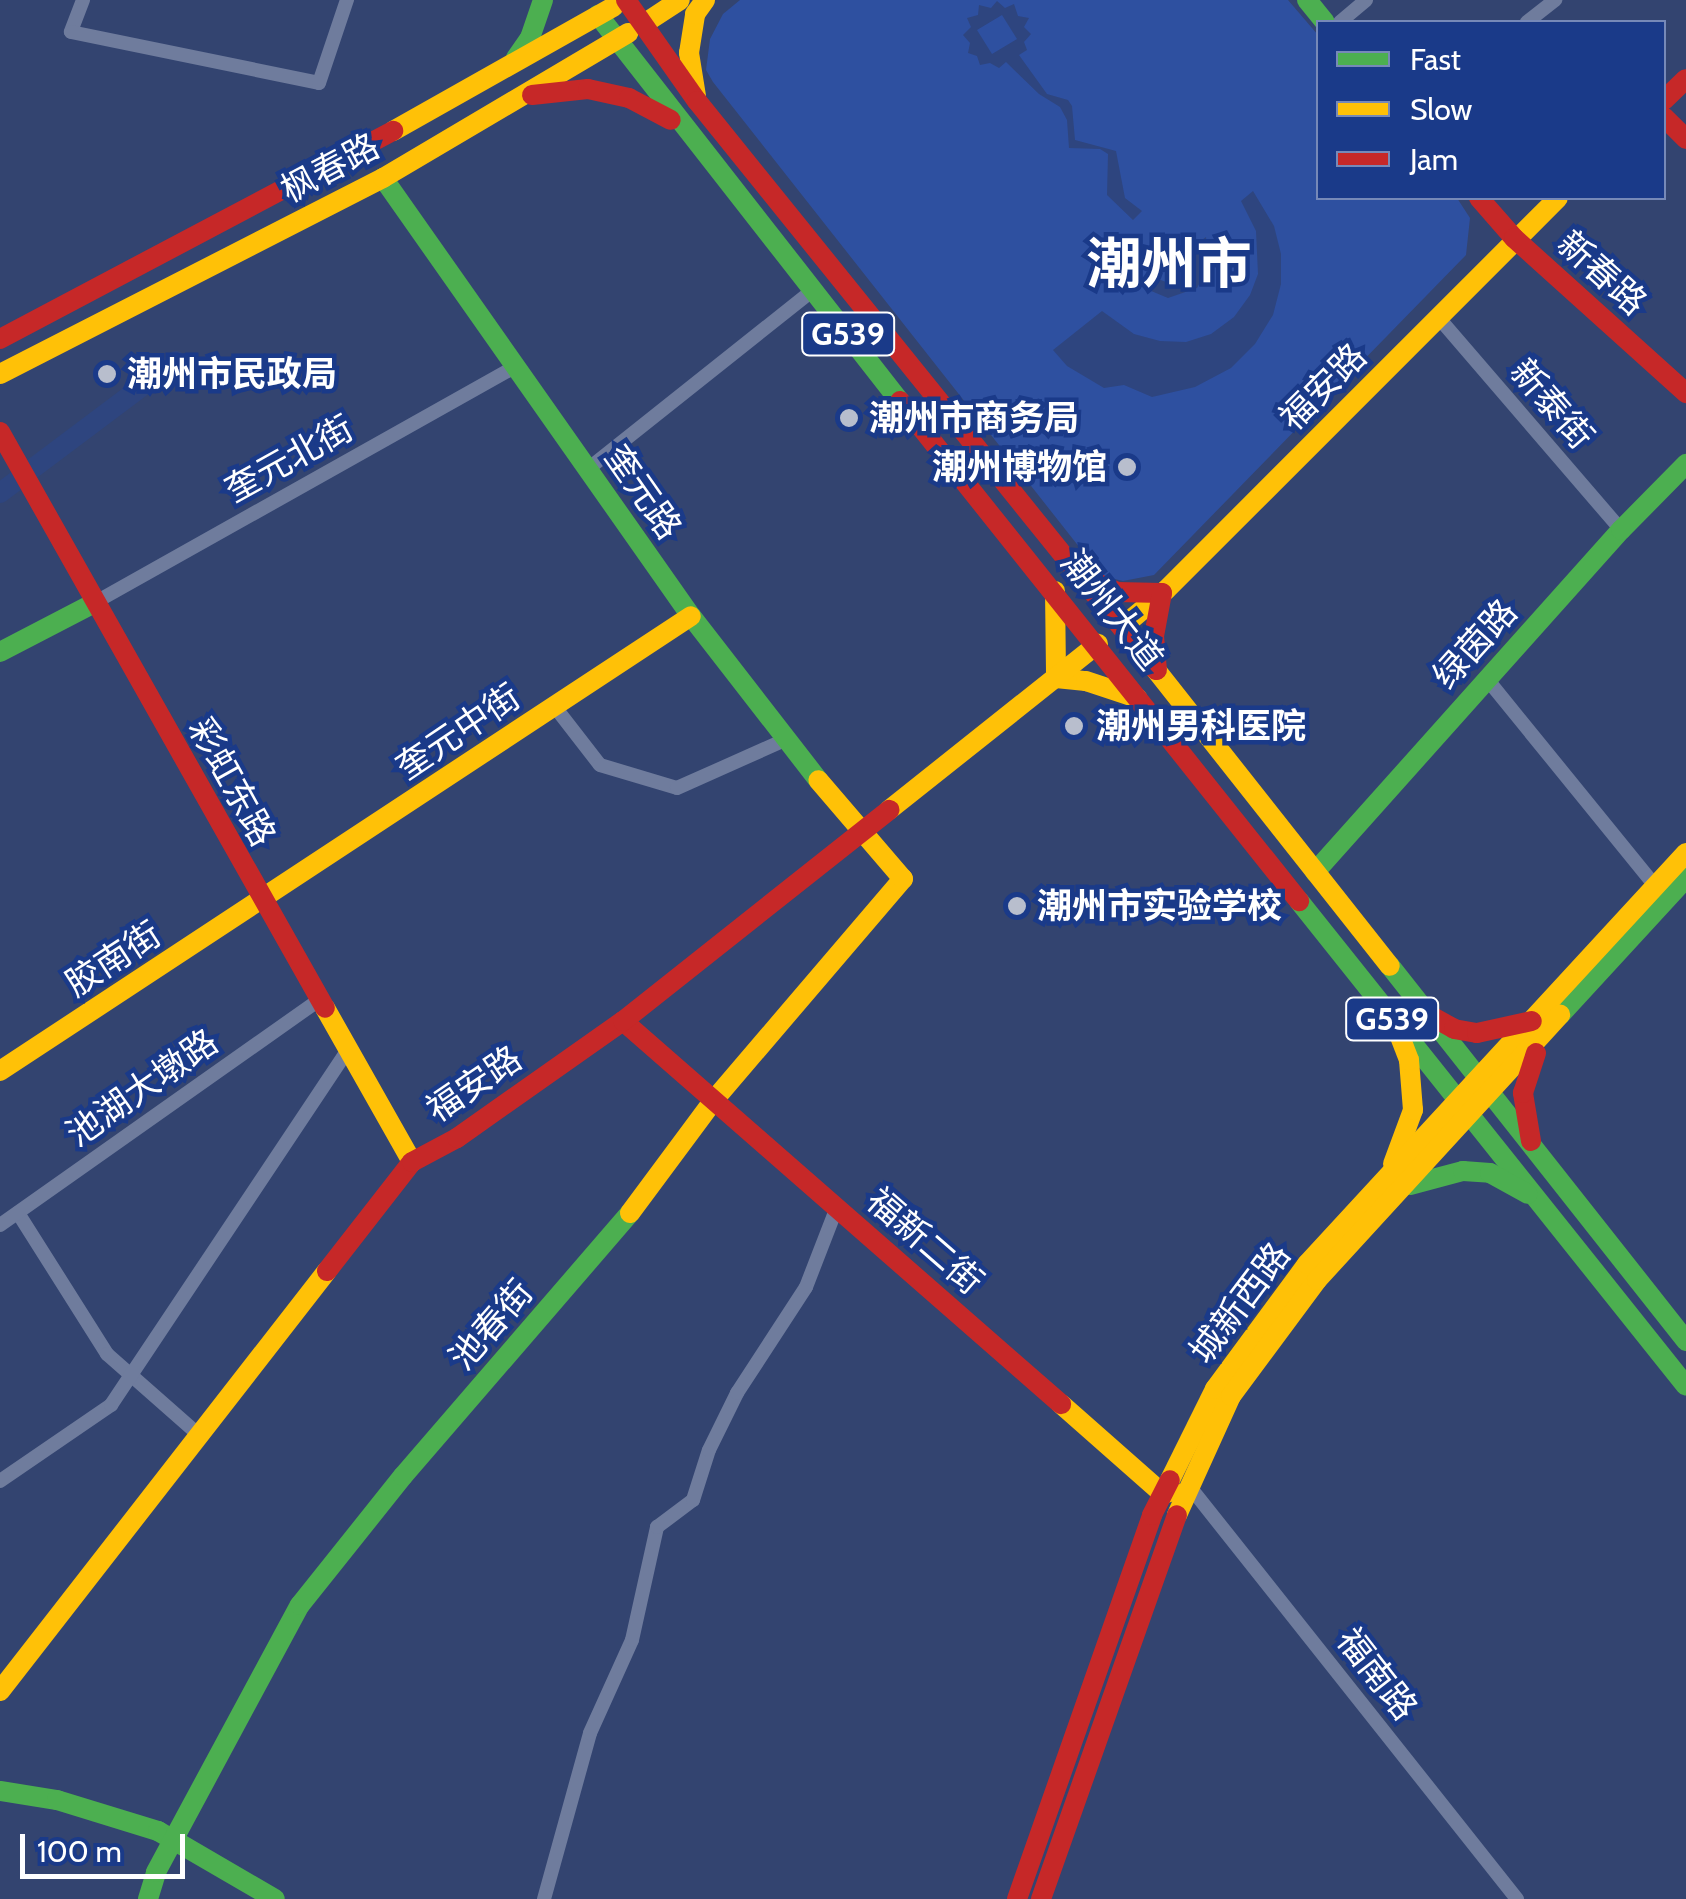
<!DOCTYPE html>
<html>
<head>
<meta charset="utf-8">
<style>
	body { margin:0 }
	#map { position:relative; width:1686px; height:1899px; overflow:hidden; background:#334470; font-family:Cabin,"Noto Sans SC",sans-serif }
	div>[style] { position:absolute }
	.green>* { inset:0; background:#2e50a0 }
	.water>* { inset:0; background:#2e457f }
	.river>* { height:20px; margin:-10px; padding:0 10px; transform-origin:10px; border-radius:10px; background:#2e457f }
	.street>* { height:14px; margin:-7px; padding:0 7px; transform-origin:7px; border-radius:7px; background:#6f7c9d }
	.fast>* { height:20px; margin:-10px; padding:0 10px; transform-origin:10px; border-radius:10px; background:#4caf50 }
	.slow>* { height:20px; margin:-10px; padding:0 10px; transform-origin:10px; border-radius:10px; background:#ffc107 }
	.jam>* { height:20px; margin:-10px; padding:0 10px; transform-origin:10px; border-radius:10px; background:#c62828 }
	.dots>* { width:28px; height:28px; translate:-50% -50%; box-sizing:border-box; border:5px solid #1a3a89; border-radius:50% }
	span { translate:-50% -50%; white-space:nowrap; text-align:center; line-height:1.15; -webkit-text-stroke:9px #1a3a89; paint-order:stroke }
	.shield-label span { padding:2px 8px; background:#1a3a89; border:2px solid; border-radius:8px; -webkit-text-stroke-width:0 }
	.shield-label { font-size:32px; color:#fff; font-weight:700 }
	.street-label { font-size:35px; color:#fff }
	.poi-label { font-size:35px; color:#fff; font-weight:700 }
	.left { translate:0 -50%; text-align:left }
	.right { translate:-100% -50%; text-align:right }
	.town-label { font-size:55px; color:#fff; font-weight:700 }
	.legend { position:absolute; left:1316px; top:20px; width:350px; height:180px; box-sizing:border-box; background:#1a3a89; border:2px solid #7689b8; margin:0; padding:12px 18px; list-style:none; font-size:30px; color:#fff }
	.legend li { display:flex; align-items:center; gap:20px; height:50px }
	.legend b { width:50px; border:2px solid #7689b8 }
	.scale { position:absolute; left:20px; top:1834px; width:165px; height:45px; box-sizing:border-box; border:5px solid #fff; border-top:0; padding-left:12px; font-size:30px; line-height:35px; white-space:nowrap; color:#fff; -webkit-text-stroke:8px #1a3a89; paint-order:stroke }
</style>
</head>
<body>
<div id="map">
	<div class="green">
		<i style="clip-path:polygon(740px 0,1288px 0,1318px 35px,1318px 198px,1457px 198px,1470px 218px,1466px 255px,1154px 575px,1123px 581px,1102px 576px,713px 82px,706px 70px,710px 39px,723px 14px)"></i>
	</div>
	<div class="water">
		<i style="clip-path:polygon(evenodd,997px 1px,1005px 8px,1014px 4px,1018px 16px,1029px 18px,1024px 27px,1031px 34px,1024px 42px,1027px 50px,1019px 55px,1047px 94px,1068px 100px,1072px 106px,1075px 140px,1116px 151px,1125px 198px,1142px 211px,1133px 220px,1107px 195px,1108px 154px,1100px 149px,1069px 148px,1067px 120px,1060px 107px,1039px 94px,1006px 62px,999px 68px,990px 63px,980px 65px,977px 56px,968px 53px,970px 43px,963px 35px,971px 27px,967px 18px,978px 15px,979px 5px,991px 8px,997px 1px,1002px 15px,1017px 39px,992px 54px,977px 30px,1002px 15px)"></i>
		<i style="clip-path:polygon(1253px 191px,1274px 226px,1281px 254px,1281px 284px,1273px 315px,1255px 344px,1231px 368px,1195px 387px,1152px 397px,1124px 385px,1104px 388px,1067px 366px,1053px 350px,1102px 311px,1134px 334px,1160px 341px,1186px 342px,1211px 334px,1234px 317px,1250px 295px,1258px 274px,1256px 231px,1241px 201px)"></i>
		<i style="clip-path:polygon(1206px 237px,1209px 266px,1197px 288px,1168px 298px,1144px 288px,1155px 278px,1169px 283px,1188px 276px,1195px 265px,1194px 246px)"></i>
	</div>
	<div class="river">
		<i style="left:0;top:493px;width:220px;rotate:-36.9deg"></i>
	</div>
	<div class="street">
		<i style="left:83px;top:0;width:34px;rotate:111deg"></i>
		<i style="left:71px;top:32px;width:253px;rotate:11.6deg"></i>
		<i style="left:319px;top:83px;width:88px;rotate:-71.4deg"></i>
		<i style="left:1340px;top:22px;width:34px;rotate:-40deg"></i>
		<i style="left:1527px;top:22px;width:36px;rotate:-38deg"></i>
		<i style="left:1438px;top:317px;width:281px;rotate:49.3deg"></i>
		<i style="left:588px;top:469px;width:288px;rotate:-38.5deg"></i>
		<i style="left:94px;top:603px;width:480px;rotate:-29.3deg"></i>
		<i style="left:1487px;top:679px;width:273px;rotate:50.9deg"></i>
		<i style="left:555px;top:707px;width:73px;rotate:52.2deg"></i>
		<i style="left:600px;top:765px;width:80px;rotate:16.6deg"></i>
		<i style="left:677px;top:788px;width:120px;rotate:-24deg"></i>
		<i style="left:18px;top:1213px;width:167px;rotate:57.7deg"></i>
		<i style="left:107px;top:1354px;width:123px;rotate:41.4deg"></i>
		<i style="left:0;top:1225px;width:390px;rotate:-35.2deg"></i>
		<i style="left:0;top:1481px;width:135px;rotate:-34.4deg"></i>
		<i style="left:111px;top:1405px;width:425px;rotate:-56.3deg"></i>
		<i style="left:1190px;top:1487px;width:526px;rotate:51.56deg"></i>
		<i style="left:544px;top:1899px;width:172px;rotate:-74.5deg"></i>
		<i style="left:590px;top:1733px;width:102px;rotate:-65.7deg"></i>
		<i style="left:632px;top:1640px;width:116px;rotate:-77.5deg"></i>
		<i style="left:657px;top:1527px;width:45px;rotate:-36.9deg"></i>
		<i style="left:693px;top:1500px;width:52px;rotate:-72.3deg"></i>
		<i style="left:709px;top:1450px;width:64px;rotate:-63.8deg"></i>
		<i style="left:737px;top:1393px;width:126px;rotate:-56.9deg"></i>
		<i style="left:806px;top:1287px;width:86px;rotate:-68.8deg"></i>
	</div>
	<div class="fast">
		<i style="left:1307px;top:0;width:28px;rotate:51deg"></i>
		<i style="left:598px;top:15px;width:490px;rotate:52deg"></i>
		<i style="left:516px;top:58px;width:24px;rotate:-55deg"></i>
		<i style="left:530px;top:38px;width:40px;rotate:-71.1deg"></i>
		<i style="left:383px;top:178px;width:535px;rotate:54.89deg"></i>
		<i style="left:691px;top:616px;width:207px;rotate:52.2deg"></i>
		<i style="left:0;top:652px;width:106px;rotate:-27.5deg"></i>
		<i style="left:1315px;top:872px;width:459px;rotate:-48.2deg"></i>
		<i style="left:1621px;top:530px;width:93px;rotate:-45.4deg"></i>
		<i style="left:1299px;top:901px;width:620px;rotate:51.41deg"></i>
		<i style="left:1390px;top:966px;width:478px;rotate:51.7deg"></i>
		<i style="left:1560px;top:1015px;width:186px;rotate:-47.4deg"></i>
		<i style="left:1410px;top:1185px;width:55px;rotate:-14.8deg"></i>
		<i style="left:1463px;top:1171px;width:27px;rotate:4deg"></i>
		<i style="left:1490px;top:1173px;width:43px;rotate:28.9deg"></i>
		<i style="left:0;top:1791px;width:58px;rotate:9deg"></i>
		<i style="left:57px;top:1800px;width:106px;rotate:17.1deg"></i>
		<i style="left:158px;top:1831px;width:135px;rotate:30.2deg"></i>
		<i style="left:148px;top:1899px;width:28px;rotate:-73deg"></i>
		<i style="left:156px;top:1872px;width:303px;rotate:-61.7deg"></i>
		<i style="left:300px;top:1605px;width:165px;rotate:-51.4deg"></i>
		<i style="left:403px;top:1476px;width:347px;rotate:-49.2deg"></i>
	</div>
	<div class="slow">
		<i style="left:642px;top:25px;width:45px;rotate:-33.3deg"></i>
		<i style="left:696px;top:96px;width:44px;rotate:-99.2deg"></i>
		<i style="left:689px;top:53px;width:39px;rotate:-81deg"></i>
		<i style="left:695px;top:14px;width:17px;rotate:-54deg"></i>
		<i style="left:393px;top:131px;width:253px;rotate:-29.4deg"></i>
		<i style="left:0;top:374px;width:430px;rotate:-27.1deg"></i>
		<i style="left:383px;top:178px;width:285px;rotate:-30.6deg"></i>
		<i style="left:1055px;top:591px;width:87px;rotate:89.3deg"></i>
		<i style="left:1056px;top:678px;width:30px;rotate:6deg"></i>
		<i style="left:1086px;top:681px;width:54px;rotate:18.4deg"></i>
		<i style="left:1122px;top:627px;width:57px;rotate:-40.1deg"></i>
		<i style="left:1166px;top:590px;width:554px;rotate:-45deg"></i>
		<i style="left:1156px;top:670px;width:377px;rotate:51.7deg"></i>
		<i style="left:889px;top:810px;width:267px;rotate:-38.5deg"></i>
		<i style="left:325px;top:1008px;width:177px;rotate:60.5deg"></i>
		<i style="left:0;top:1071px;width:827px;rotate:-33.36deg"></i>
		<i style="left:1393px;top:1164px;width:58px;rotate:-69.7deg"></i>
		<i style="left:1413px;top:1110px;width:50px;rotate:-94.6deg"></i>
		<i style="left:1409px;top:1060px;width:28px;rotate:-111deg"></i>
		<i style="left:630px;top:1213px;width:141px;rotate:-53.4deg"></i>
		<i style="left:714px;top:1100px;width:291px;rotate:-49.5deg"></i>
		<i style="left:903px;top:879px;width:130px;rotate:-130.6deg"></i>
		<i style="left:1061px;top:1404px;width:136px;rotate:41.4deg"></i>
		<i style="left:1163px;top:1494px;width:10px;rotate:-17deg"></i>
		<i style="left:1170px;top:1480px;width:102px;rotate:-63.7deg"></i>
		<i style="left:1215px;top:1389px;width:155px;rotate:-53.6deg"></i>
		<i style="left:1307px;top:1264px;width:559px;rotate:-47.32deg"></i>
		<i style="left:1177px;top:1515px;width:131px;rotate:-65.6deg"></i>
		<i style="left:1231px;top:1396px;width:144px;rotate:-53.4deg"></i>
		<i style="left:1317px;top:1280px;width:360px;rotate:-47.5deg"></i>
		<i style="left:0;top:1691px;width:532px;rotate:-52.1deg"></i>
	</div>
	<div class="jam">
		<i style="left:626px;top:0;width:123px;rotate:54.9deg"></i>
		<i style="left:697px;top:101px;width:731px;rotate:51.11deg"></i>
		<i style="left:532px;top:95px;width:56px;rotate:-6.1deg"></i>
		<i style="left:588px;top:89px;width:42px;rotate:12.4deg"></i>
		<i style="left:629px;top:98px;width:47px;rotate:27.6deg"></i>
		<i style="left:1664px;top:100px;width:30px;rotate:-44deg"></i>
		<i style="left:1664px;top:117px;width:31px;rotate:45deg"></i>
		<i style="left:1479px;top:198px;width:53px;rotate:48.8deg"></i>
		<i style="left:1514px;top:238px;width:232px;rotate:42deg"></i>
		<i style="left:0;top:339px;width:445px;rotate:-27.9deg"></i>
		<i style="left:900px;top:401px;width:640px;rotate:51.41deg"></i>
		<i style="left:0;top:432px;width:661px;rotate:60.57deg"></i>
		<i style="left:1087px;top:579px;width:33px;rotate:23deg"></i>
		<i style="left:1117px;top:592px;width:45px;rotate:1.3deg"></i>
		<i style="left:1162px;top:593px;width:44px;rotate:100.5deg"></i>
		<i style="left:1154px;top:636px;width:34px;rotate:85deg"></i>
		<i style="left:1431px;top:1016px;width:26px;rotate:29deg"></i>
		<i style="left:1454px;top:1029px;width:23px;rotate:10deg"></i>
		<i style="left:1477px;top:1033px;width:56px;rotate:-12.3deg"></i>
		<i style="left:623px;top:1021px;width:582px;rotate:41.17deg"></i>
		<i style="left:1531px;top:1141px;width:49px;rotate:-99.5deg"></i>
		<i style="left:1523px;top:1093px;width:42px;rotate:-72deg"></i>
		<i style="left:327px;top:1271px;width:138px;rotate:-52.1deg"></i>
		<i style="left:412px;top:1162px;width:51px;rotate:-28.1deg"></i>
		<i style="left:457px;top:1138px;width:203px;rotate:-35.2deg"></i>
		<i style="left:623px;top:1021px;width:340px;rotate:-38.4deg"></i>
		<i style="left:1017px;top:1899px;width:407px;rotate:-70.6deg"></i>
		<i style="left:1152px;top:1515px;width:39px;rotate:-63deg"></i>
		<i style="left:1041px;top:1899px;width:407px;rotate:-70.5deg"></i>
	</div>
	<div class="dots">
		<i style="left:107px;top:374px;background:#b8becd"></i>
		<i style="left:849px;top:418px;background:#b8becd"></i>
		<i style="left:1127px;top:467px;background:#b8becd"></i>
		<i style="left:1074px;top:726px;background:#b8becd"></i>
		<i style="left:1017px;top:906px;background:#b8becd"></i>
	</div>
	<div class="shield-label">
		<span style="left:848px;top:334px">G539</span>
		<span style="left:1392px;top:1019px">G539</span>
	</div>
	<div class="street-label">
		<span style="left:330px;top:168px;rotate:-28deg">枫春路</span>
		<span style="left:1602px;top:273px;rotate:42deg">新春路</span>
		<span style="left:1323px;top:387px;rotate:-45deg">福安路</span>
		<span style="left:1552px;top:404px;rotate:49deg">新泰街</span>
		<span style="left:289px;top:459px;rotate:-29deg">奎元北街</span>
		<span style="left:643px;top:492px;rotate:55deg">奎元路</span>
		<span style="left:1112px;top:610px;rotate:52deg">潮州大道</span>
		<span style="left:1475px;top:644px;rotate:-48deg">绿茵路</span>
		<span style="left:458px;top:732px;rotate:-34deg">奎元中街</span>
		<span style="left:232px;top:782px;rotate:61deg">彩虹东路</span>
		<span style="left:113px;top:959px;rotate:-33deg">胶南街</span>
		<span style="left:474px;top:1084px;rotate:-34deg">福安路</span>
		<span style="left:142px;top:1088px;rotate:-35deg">池湖大墩路</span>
		<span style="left:925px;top:1241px;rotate:41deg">福新二街</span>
		<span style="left:1240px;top:1303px;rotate:-53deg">城新西路</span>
		<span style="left:491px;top:1325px;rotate:-49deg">池春街</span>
		<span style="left:1377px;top:1674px;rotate:52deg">福南路</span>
	</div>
	<div class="poi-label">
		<span class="left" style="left:127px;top:374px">潮州市民政局</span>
		<span class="left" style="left:869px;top:418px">潮州市商务局</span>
		<span class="right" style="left:1107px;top:467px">潮州博物馆</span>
		<span class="left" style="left:1096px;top:726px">潮州男科医院</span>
		<span class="left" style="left:1037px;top:906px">潮州市实验学校</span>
	</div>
	<div class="town-label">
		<span style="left:1169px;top:264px">潮州市</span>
	</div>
	<ul class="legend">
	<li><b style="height:12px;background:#4caf50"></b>Fast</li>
	<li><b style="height:12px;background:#ffc107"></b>Slow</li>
	<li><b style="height:12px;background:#c62828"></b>Jam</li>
	</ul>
	<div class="scale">100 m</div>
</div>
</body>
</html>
